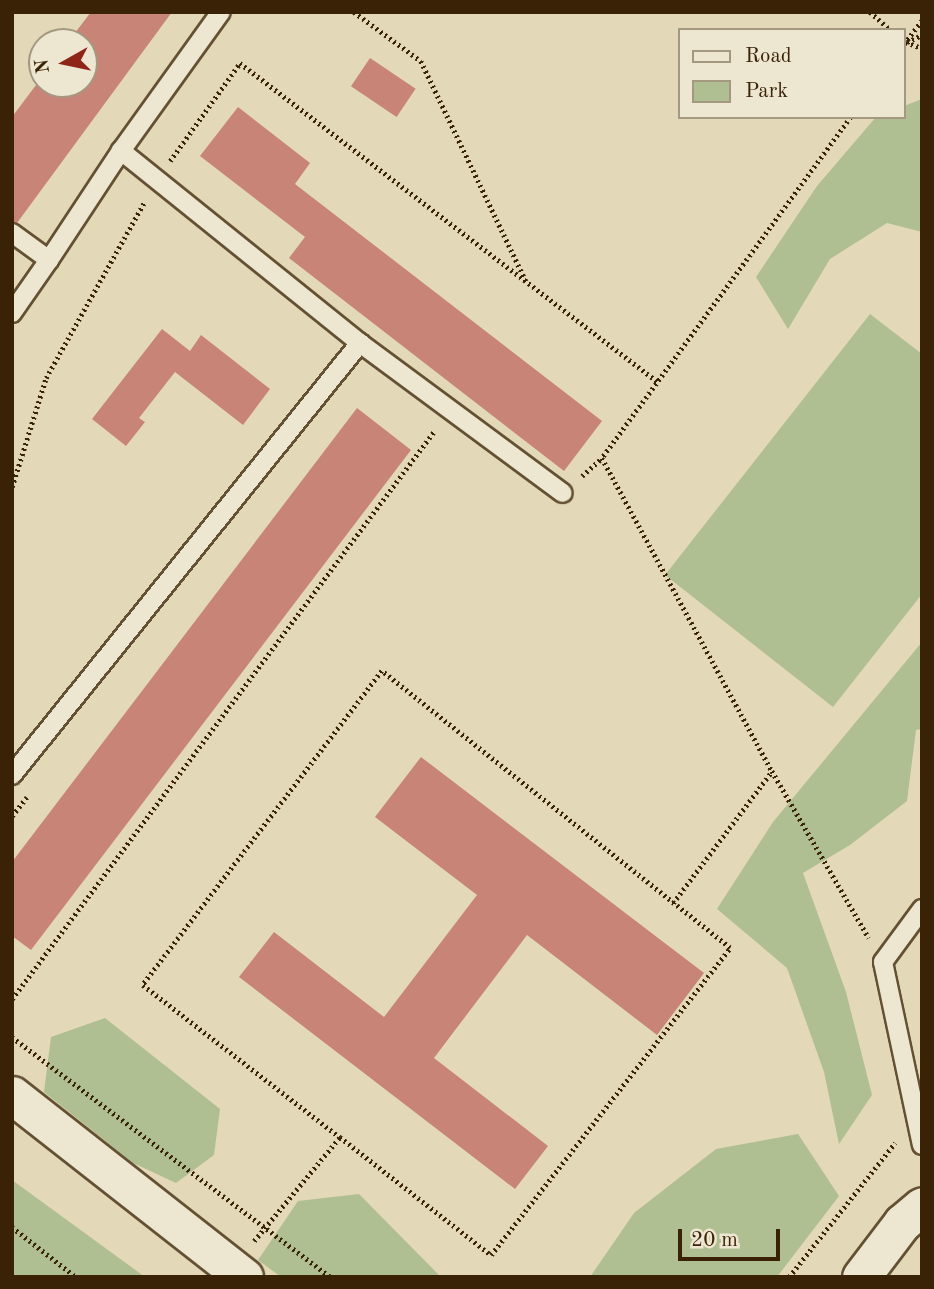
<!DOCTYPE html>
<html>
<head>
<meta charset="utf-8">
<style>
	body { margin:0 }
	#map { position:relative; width:934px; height:1289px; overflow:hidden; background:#e3d8b8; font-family:"Old Standard TT",serif }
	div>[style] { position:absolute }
	.green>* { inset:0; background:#b0bf92 }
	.building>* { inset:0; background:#c98478; transform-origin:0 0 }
	.path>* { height:4.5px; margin-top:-2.25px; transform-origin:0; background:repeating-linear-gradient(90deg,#3a2206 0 2px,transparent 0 5.5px) }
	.roads { filter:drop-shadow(2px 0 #645032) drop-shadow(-2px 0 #645032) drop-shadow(0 2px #645032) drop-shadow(0 -2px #645032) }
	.lane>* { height:18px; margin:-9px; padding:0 9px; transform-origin:9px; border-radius:9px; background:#ede6d1 }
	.street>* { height:37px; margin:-18.5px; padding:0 18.5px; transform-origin:18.5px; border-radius:18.5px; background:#ede6d1 }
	span { translate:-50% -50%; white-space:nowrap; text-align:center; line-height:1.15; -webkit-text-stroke:5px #ede6d1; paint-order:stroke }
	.frame { position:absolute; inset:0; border:14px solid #3a2206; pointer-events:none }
	.legend { position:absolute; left:678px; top:28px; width:228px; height:91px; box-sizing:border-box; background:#ede6d1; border:2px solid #a59880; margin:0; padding:9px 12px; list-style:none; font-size:21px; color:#3a2206 }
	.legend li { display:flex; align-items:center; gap:14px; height:35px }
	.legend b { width:35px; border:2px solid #a59880 }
	.north { position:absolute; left:28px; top:28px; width:70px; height:70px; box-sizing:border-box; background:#ede6d1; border:2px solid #a59880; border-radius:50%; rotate:261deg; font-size:19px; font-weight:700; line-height:28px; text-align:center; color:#3a2206 }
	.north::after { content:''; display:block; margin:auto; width:24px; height:32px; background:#8f2418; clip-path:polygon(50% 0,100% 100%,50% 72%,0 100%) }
	.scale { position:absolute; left:678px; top:1229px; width:102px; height:32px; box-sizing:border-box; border:4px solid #3a2206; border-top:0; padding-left:9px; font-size:21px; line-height:24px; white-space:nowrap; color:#3a2206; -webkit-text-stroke:5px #ede6d1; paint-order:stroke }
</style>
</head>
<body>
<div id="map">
	<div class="green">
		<i style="clip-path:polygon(922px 99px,922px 232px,887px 223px,830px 259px,788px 329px,756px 277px,817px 186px,876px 117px,904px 117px,904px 106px)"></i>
		<i style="clip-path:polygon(870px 314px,922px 354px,922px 594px,833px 707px,665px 575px)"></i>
		<i style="clip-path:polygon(922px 642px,922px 729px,916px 730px,907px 801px,850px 845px,803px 873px,846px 992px,872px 1095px,839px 1144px,824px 1072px,787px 968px,717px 909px,773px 822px)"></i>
		<i style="clip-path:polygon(105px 1018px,220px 1109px,214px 1155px,176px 1183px,133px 1163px,44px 1092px,51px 1037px)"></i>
		<i style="clip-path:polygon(798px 1134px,839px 1196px,777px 1277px,590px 1277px,634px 1213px,716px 1149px)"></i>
		<i style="clip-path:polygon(12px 1180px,145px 1277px,12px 1277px)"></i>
		<i style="clip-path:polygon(359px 1194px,441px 1277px,281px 1277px,258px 1260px,298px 1201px)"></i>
	</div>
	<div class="building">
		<i style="clip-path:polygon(91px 12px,172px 12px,17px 223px,12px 222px,12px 117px,42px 77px,42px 84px,84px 84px,84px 42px,68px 42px)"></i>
		<i style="left:370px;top:58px;width:55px;height:34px;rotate:34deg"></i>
		<i style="clip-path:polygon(238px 107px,310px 163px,295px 184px,602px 421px,564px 471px,289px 258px,305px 237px,200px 156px)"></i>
		<i style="clip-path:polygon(162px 329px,190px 351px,201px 335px,270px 389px,243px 425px,175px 372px,139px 418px,145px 422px,126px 446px,92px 419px)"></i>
		<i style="clip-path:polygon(357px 408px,411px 450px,31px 950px,12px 936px,12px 862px)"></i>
		<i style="clip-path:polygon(421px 757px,704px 973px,657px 1035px,527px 935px,434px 1058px,548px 1146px,515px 1189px,239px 977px,274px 932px,384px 1017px,477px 895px,375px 817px)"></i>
	</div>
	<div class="path">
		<i style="left:354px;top:12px;width:83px;rotate:36.2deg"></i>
		<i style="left:421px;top:61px;width:244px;rotate:64.5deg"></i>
		<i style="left:870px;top:12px;width:28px;rotate:41deg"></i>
		<i style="left:906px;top:42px;width:17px;rotate:21deg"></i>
		<i style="left:907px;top:42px;width:17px;rotate:-25deg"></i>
		<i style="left:904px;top:44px;width:30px;rotate:-53deg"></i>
		<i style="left:851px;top:117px;width:422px;rotate:126.1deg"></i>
		<i style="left:602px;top:458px;width:356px;rotate:61.5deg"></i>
		<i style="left:772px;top:771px;width:193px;rotate:59.9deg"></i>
		<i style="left:170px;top:161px;width:120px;rotate:-54.5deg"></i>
		<i style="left:240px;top:63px;width:526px;rotate:37.35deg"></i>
		<i style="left:582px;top:476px;width:27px;rotate:-42deg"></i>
		<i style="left:12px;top:487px;width:114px;rotate:-72.7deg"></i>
		<i style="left:46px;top:378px;width:203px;rotate:-60.8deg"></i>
		<i style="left:12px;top:816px;width:24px;rotate:-52deg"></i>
		<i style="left:673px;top:903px;width:165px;rotate:-53.1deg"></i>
		<i style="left:12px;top:999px;width:709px;rotate:-53.37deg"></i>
		<i style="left:12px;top:1037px;width:399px;rotate:37deg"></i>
		<i style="left:12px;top:1227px;width:81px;rotate:38deg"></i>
		<i style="left:254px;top:1241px;width:135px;rotate:-50.4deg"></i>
		<i style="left:340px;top:1137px;width:192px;rotate:38deg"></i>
		<i style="left:491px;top:1255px;width:389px;rotate:-52.1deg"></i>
		<i style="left:730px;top:948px;width:445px;rotate:-141.5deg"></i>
		<i style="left:382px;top:671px;width:395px;rotate:127.3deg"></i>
		<i style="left:143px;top:985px;width:249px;rotate:37.7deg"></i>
		<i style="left:789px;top:1277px;width:171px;rotate:-51.7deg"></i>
	</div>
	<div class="roads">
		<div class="lane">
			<i style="left:12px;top:233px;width:46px;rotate:36.1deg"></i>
			<i style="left:49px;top:260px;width:131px;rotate:-56.6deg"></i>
			<i style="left:121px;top:151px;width:171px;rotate:-54.3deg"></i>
			<i style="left:12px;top:313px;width:65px;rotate:-55.1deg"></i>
			<i style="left:360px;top:343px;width:252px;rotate:36.5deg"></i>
			<i style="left:12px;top:775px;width:555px;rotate:-51.15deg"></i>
			<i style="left:360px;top:343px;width:307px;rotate:-141.2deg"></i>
			<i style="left:922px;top:909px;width:66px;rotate:126.3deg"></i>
			<i style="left:883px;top:962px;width:187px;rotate:78deg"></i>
		</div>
		<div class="street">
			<i style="left:12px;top:1095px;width:295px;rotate:38.1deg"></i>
			<i style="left:861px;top:1277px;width:68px;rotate:-52.8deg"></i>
			<i style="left:902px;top:1223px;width:26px;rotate:-40deg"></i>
		</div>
	</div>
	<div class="frame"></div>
	<ul class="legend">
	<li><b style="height:9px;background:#ede6d1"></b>Road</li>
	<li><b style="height:19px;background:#b0bf92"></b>Park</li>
	</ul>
	<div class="north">N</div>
	<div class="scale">20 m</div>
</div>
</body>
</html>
